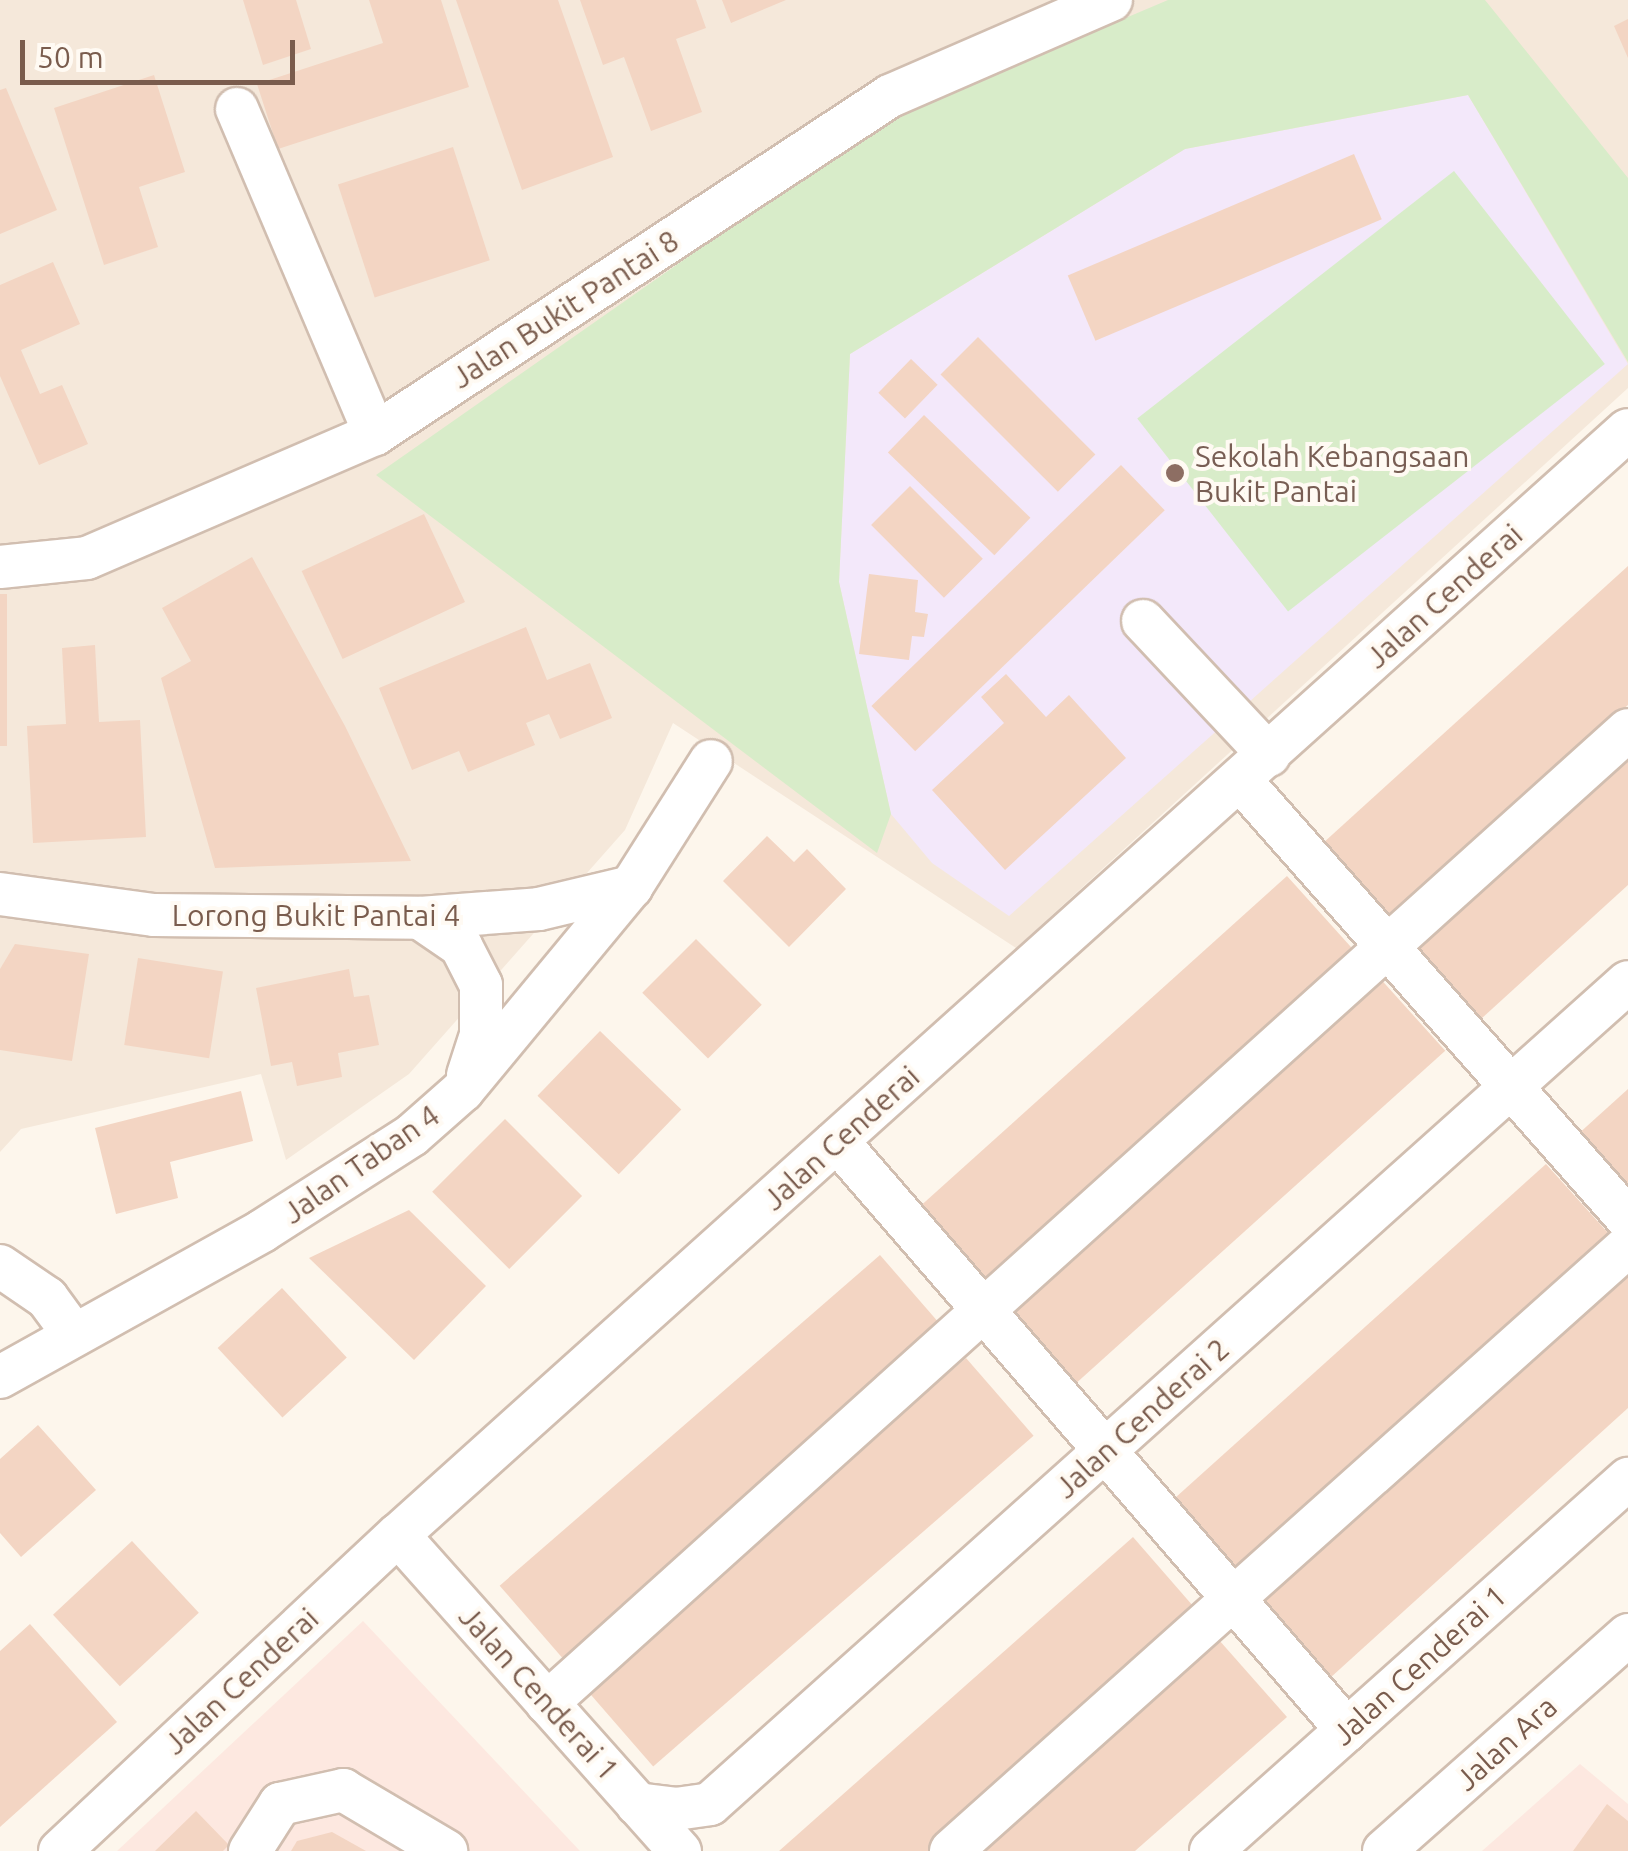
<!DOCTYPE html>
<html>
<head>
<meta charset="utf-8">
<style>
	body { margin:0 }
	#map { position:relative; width:1628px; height:1851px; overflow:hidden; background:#fdf6ec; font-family:Ubuntu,sans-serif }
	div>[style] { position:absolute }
	.residential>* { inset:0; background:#f5e8da }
	.commercial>* { inset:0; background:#fde8e0 }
	.education>* { inset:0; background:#f3e8fa }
	.green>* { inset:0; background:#d8ecc9; transform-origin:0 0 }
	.building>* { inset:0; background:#f3d5c3; transform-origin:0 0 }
	.roads { filter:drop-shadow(2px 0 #d1beb0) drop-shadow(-2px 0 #d1beb0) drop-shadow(0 2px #d1beb0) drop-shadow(0 -2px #d1beb0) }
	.minor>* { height:42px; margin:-21px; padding:0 21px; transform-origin:21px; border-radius:21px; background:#fff }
	.dots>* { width:28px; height:28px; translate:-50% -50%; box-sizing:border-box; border:5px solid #fffaf3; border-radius:50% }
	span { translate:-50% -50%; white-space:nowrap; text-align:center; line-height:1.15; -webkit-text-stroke:8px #fffaf3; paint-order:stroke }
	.street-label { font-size:30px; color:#7a5c4d }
	.education-label { font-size:30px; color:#785e54 }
	.left { translate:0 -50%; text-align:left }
	.scale { position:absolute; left:20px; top:40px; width:275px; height:45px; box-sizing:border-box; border:5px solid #7a5c4d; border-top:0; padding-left:12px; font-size:30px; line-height:35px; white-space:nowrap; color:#7a5c4d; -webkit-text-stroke:8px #fffaf3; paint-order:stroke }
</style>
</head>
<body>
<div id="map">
	<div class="residential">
		<i style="clip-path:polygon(0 0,1628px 0,1628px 388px,1016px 948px,673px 723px,625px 830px,409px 1074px,286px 1160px,261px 1074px,21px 1129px,0 1152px)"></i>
	</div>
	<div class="commercial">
		<i style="clip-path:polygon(363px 1621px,580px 1851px,117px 1851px)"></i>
		<i style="clip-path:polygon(1580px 1764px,1628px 1804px,1628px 1851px,1482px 1851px)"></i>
	</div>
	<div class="education">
		<i style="clip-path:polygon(1468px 95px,1628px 364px,1009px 916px,932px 863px,891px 814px,839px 582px,850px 354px,1185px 149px)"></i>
	</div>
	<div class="green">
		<i style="clip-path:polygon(1168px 0,1485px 0,1628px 178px,1628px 362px,1468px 95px,1185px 149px,850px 354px,839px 582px,891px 814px,877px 853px,376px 475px,881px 122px)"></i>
		<i style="left:1454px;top:171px;width:245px;height:402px;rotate:52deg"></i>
	</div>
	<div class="building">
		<i style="clip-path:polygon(243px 0,296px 0,311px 49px,263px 65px)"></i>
		<i style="clip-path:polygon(369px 0,441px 0,469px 87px,278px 149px,257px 84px,383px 43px)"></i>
		<i style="clip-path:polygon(456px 0,558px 0,613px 157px,522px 190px)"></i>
		<i style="clip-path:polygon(580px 0,696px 0,706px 28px,676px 39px,702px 112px,651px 131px,624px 57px,603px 65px)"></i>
		<i style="clip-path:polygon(722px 0,786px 0,731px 23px)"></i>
		<i style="clip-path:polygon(1628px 19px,1628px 58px,1614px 26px)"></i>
		<i style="clip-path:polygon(154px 75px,185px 172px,139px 187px,158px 247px,104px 265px,54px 108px)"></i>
		<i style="clip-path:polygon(6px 88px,57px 210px,0 234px,0 90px)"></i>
		<i style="left:453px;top:147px;width:119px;height:121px;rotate:72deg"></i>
		<i style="left:1354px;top:154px;width:71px;height:311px;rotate:67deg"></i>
		<i style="clip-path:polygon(53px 262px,80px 324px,21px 350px,40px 394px,62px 385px,88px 444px,39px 465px,0 376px,0 285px)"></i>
		<i style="left:978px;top:337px;width:166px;height:53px;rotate:45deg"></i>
		<i style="left:911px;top:359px;width:37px;height:47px;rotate:44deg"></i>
		<i style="left:924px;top:415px;width:148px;height:52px;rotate:44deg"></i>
		<i style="left:1121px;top:465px;width:63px;height:347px;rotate:46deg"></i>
		<i style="left:910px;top:486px;width:103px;height:55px;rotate:45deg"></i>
		<i style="left:424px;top:514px;width:97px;height:135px;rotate:65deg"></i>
		<i style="clip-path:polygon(252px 557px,345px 726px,411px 861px,215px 868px,161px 678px,191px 661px,162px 608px)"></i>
		<i style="clip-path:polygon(1628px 566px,1628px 705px,1391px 920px,1322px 844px)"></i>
		<i style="clip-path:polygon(869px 574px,918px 580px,915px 612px,928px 614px,924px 637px,912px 636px,909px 660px,859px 654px)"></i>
		<i style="left:0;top:594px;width:7px;height:152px"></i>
		<i style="clip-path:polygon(526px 627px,547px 680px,590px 663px,612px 718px,560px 739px,549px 714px,526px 723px,535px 745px,468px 772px,459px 751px,412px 770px,379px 688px)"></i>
		<i style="clip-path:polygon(95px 645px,99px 722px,140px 720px,146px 837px,33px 843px,27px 726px,66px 724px,62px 648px)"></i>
		<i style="clip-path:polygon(1006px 674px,1046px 717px,1069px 695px,1126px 758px,1005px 870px,932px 790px,1004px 723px,981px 697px)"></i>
		<i style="clip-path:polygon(1628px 747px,1628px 885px,1481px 1019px,1412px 943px)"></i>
		<i style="clip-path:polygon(767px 836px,794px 862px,807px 849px,846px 889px,789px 947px,723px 881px)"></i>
		<i style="left:1287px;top:876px;width:103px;height:503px;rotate:48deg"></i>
		<i style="left:696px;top:939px;width:93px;height:76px;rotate:45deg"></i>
		<i style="clip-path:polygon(15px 944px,89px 954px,72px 1061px,0 1050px,0 969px)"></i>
		<i style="left:138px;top:958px;width:86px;height:88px;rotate:9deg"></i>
		<i style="clip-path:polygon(349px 969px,354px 997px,369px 995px,379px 1045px,338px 1053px,342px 1077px,297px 1086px,292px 1062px,271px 1066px,256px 988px)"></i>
		<i style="left:1377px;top:975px;width:102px;height:505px;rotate:48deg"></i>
		<i style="left:600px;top:1031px;width:113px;height:90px;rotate:44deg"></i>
		<i style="clip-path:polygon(1628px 1089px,1628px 1195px,1576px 1136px)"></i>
		<i style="clip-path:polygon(241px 1091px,253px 1141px,170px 1162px,178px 1198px,116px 1214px,95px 1128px)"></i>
		<i style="left:505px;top:1119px;width:109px;height:103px;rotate:45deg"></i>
		<i style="left:1546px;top:1164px;width:102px;height:503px;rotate:48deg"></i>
		<i style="clip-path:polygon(409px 1210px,486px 1286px,414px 1360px,309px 1258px)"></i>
		<i style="left:880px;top:1255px;width:103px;height:504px;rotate:49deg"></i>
		<i style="clip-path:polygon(1628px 1270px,1628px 1408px,1330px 1678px,1261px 1601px)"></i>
		<i style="left:282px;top:1288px;width:95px;height:88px;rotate:47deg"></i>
		<i style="left:966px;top:1358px;width:103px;height:504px;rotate:49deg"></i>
		<i style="clip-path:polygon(38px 1425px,96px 1490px,21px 1557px,0 1533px,0 1459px)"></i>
		<i style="clip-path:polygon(1133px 1537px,1200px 1614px,933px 1851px,779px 1851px)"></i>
		<i style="left:132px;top:1541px;width:98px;height:108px;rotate:47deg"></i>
		<i style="clip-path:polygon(30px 1624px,117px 1722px,0 1827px,0 1651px)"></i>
		<i style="clip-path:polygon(1219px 1640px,1287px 1717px,1135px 1851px,981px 1851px)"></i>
		<i style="clip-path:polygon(1607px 1804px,1628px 1821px,1628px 1851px,1573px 1851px)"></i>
		<i style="clip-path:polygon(196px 1811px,229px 1845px,223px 1851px,155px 1851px)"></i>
		<i style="clip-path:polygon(332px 1832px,366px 1851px,291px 1851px,297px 1841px)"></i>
	</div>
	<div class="roads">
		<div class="minor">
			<i style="left:237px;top:109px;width:353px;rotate:67deg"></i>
			<i style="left:0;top:567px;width:87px;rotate:-5.9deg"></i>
			<i style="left:87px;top:558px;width:314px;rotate:-23.3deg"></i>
			<i style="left:375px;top:434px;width:616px;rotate:-33.28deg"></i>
			<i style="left:890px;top:96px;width:241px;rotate:-23.5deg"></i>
			<i style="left:1143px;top:621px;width:184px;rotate:46.8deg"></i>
			<i style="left:1241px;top:781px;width:584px;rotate:48.54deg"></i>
			<i style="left:0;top:894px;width:155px;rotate:7.8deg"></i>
			<i style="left:154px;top:915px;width:266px;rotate:0.6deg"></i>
			<i style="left:420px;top:918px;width:119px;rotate:-4.3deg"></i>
			<i style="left:539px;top:909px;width:95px;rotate:-13.4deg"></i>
			<i style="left:420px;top:918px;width:50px;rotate:34.3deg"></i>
			<i style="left:461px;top:946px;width:44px;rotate:62.9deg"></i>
			<i style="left:481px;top:985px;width:50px;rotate:90deg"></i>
			<i style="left:481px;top:1035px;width:42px;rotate:108deg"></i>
			<i style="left:837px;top:1141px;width:779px;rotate:49.11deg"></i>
			<i style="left:0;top:1266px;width:57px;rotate:34.2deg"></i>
			<i style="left:47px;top:1298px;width:42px;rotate:53.7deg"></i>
			<i style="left:0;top:1377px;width:300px;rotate:-29.1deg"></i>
			<i style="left:262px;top:1231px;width:178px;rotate:-32.6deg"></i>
			<i style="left:412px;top:1135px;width:68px;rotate:-41.4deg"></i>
			<i style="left:463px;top:1090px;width:264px;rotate:-50.4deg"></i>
			<i style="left:631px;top:887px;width:149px;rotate:-57.6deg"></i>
			<i style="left:398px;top:1535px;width:424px;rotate:48.3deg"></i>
			<i style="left:547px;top:1703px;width:1454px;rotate:-41.99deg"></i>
			<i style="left:637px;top:1804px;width:39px;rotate:7deg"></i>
			<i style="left:676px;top:1809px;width:34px;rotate:-8deg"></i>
			<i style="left:710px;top:1804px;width:1232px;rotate:-41.84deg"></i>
			<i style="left:60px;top:1851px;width:463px;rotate:-43.1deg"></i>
			<i style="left:398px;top:1535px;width:1653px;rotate:-41.94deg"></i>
			<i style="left:250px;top:1851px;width:56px;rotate:-57.4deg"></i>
			<i style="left:280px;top:1804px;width:65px;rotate:-12.5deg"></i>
			<i style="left:343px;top:1790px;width:120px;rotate:30.6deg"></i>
			<i style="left:951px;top:1851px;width:908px;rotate:-41.79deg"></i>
			<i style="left:1211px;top:1851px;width:559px;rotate:-41.74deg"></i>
			<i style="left:1384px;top:1851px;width:326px;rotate:-41.5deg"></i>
		</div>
	</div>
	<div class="dots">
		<i style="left:1175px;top:473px;background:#8d6e63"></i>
	</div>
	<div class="street-label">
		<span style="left:565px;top:309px;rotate:-33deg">Jalan Bukit Pantai 8</span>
		<span style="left:1444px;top:596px;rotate:-42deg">Jalan Cenderai</span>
		<span style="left:316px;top:915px">Lorong Bukit Pantai 4</span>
		<span style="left:841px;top:1138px;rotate:-42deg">Jalan Cenderai</span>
		<span style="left:361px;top:1164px;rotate:-35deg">Jalan Taban 4</span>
		<span style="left:1142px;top:1418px;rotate:-42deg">Jalan Cenderai 2</span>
		<span style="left:1419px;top:1665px;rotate:-42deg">Jalan Cenderai 1</span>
		<span style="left:241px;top:1681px;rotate:-43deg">Jalan Cenderai</span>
		<span style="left:539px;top:1693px;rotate:48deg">Jalan Cenderai 1</span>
		<span style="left:1506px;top:1743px;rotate:-42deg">Jalan Ara</span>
	</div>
	<div class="education-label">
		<span class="left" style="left:1195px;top:473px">Sekolah Kebangsaan<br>Bukit Pantai</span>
	</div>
	<div class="scale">50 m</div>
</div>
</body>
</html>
